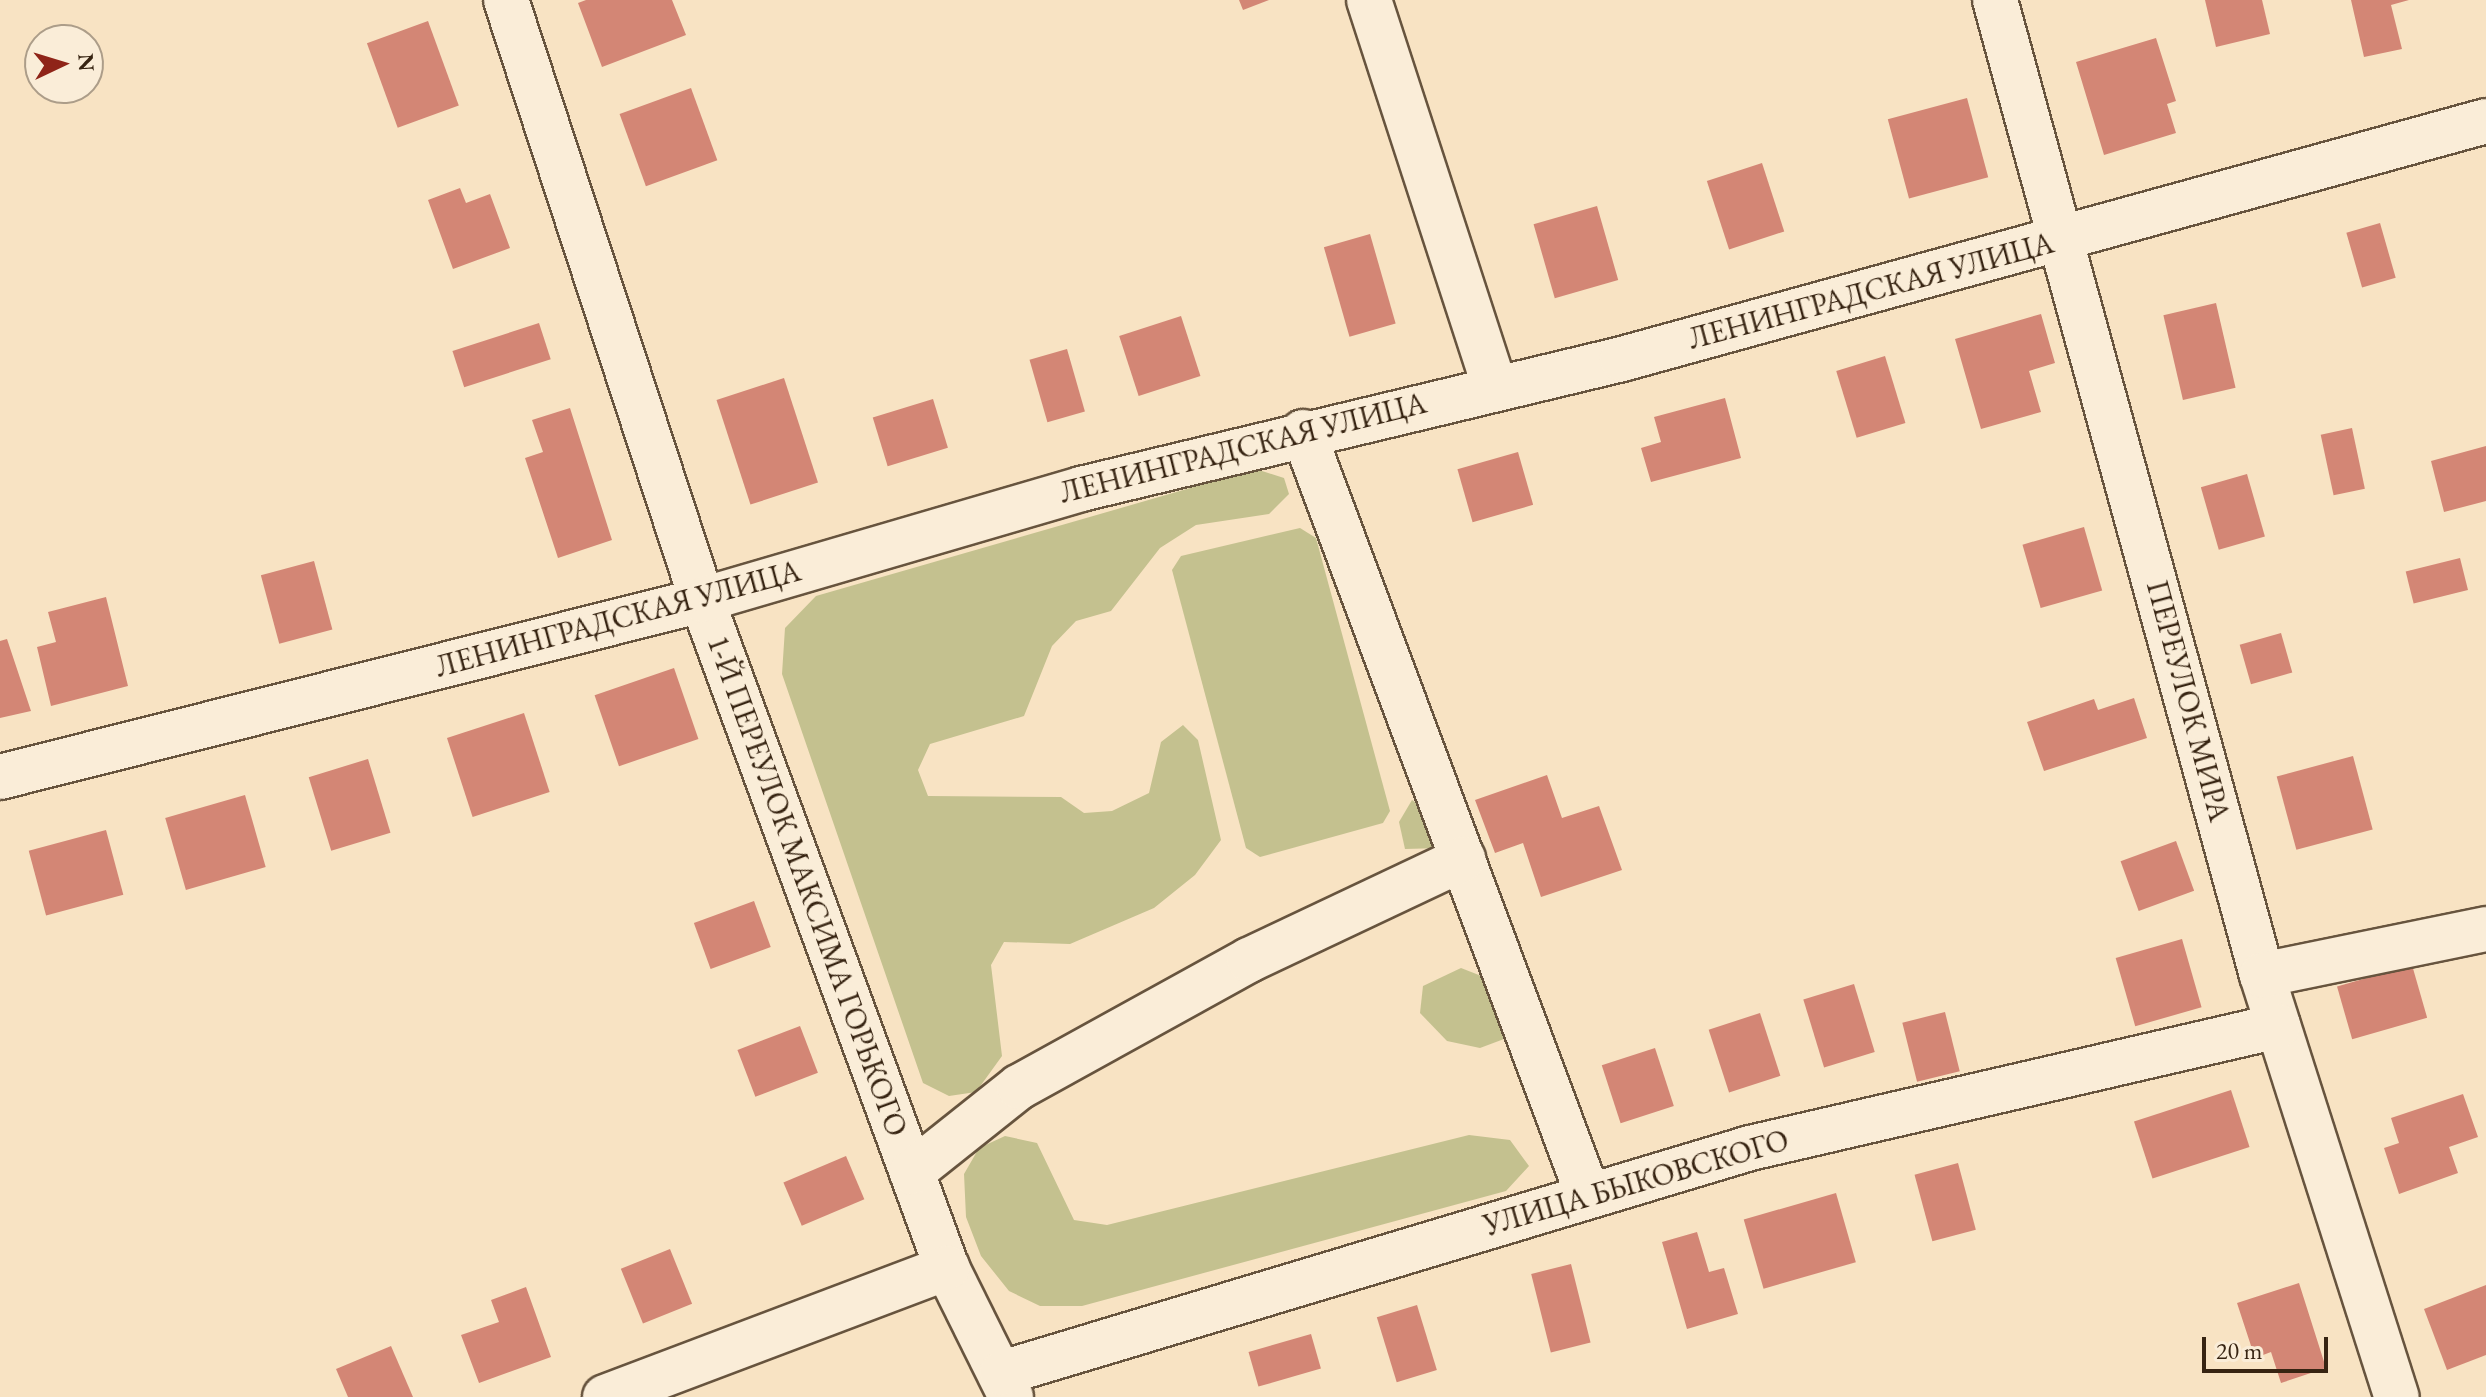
<!DOCTYPE html>
<html>
<head>
<meta charset="utf-8">
<style>
	body { margin:0 }
	#map { position:relative; width:2486px; height:1397px; overflow:hidden; background:#f8e3c3; font-family:"EB Garamond",serif }
	div>[style] { position:absolute }
	.green>* { inset:0; background:#c4c18f }
	.building>* { inset:0; background:#d38675; transform-origin:0 0 }
	.roads { filter:drop-shadow(2px 0 #67543e) drop-shadow(-2px 0 #67543e) drop-shadow(0 2px #67543e) drop-shadow(0 -2px #67543e) }
	.minor>* { height:44px; margin:-22px; padding:0 22px; transform-origin:22px; border-radius:22px; background:#faedd8 }
	span { translate:-50% -50%; white-space:nowrap; text-align:center; line-height:1.15; -webkit-text-stroke:6px #faedd8; paint-order:stroke }
	.street-label { font-size:30px; color:#372412 }
	.north { position:absolute; left:24px; top:24px; width:80px; height:80px; box-sizing:border-box; background:#faedd8; border:2px solid #ac9d89; border-radius:50%; rotate:86deg; font-size:22px; font-weight:700; line-height:32px; text-align:center; color:#372412 }
	.north::after { content:''; display:block; margin:auto; width:28px; height:36px; background:#8f2418; clip-path:polygon(50% 0,100% 100%,50% 72%,0 100%) }
	.scale { position:absolute; left:2202px; top:1337px; width:126px; height:36px; box-sizing:border-box; border:4px solid #372412; border-top:0; padding-left:10px; font-size:24px; line-height:28px; white-space:nowrap; color:#372412; -webkit-text-stroke:6px #faedd8; paint-order:stroke }
</style>
</head>
<body>
<div id="map">
	<div class="green">
		<i style="clip-path:polygon(1256px 469px,1284px 478px,1289px 494px,1269px 514px,1196px 525px,1160px 548px,1111px 611px,1076px 621px,1052px 646px,1024px 716px,930px 744px,918px 770px,928px 796px,1061px 797px,1084px 813px,1112px 811px,1149px 793px,1161px 742px,1183px 725px,1198px 740px,1221px 840px,1195px 875px,1154px 908px,1070px 944px,1004px 942px,991px 965px,1002px 1056px,976px 1092px,949px 1096px,923px 1083px,782px 674px,785px 628px,816px 596px)"></i>
		<i style="clip-path:polygon(1300px 528px,1316px 538px,1390px 811px,1383px 823px,1260px 857px,1246px 848px,1172px 570px,1181px 556px)"></i>
		<i style="clip-path:polygon(1412px 800px,1429px 812px,1441px 848px,1405px 849px,1399px 822px)"></i>
		<i style="clip-path:polygon(1461px 968px,1489px 979px,1504px 1039px,1480px 1048px,1447px 1041px,1420px 1013px,1423px 986px)"></i>
		<i style="clip-path:polygon(1469px 1135px,1510px 1140px,1529px 1166px,1506px 1191px,1082px 1306px,1040px 1306px,1009px 1291px,981px 1256px,966px 1217px,964px 1174px,979px 1148px,1005px 1136px,1037px 1143px,1074px 1220px,1107px 1225px)"></i>
	</div>
	<div class="building">
		<i style="clip-path:polygon(586px 0,672px 0,686px 35px,602px 67px,578px 3px)"></i>
		<i style="clip-path:polygon(1239px 0,1269px 0,1243px 10px)"></i>
		<i style="clip-path:polygon(2205px 0,2262px 0,2270px 34px,2216px 47px)"></i>
		<i style="clip-path:polygon(2351px 0,2409px 0,2391px 5px,2402px 49px,2364px 57px)"></i>
		<i style="left:428px;top:21px;width:90px;height:65px;rotate:70deg"></i>
		<i style="clip-path:polygon(2156px 38px,2176px 101px,2167px 104px,2176px 133px,2104px 155px,2076px 62px)"></i>
		<i style="left:691px;top:88px;width:77px;height:76px;rotate:70deg"></i>
		<i style="left:1967px;top:98px;width:82px;height:82px;rotate:75deg"></i>
		<i style="left:1762px;top:163px;width:72px;height:58px;rotate:72deg"></i>
		<i style="clip-path:polygon(460px 188px,466px 203px,490px 194px,510px 248px,453px 269px,428px 200px)"></i>
		<i style="left:1597px;top:206px;width:77px;height:66px;rotate:74deg"></i>
		<i style="left:2380px;top:223px;width:57px;height:35px;rotate:74deg"></i>
		<i style="left:1370px;top:234px;width:93px;height:48px;rotate:74deg"></i>
		<i style="left:2216px;top:303px;width:87px;height:54px;rotate:77deg"></i>
		<i style="clip-path:polygon(2041px 314px,2055px 363px,2029px 371px,2041px 412px,1981px 429px,1955px 339px)"></i>
		<i style="left:1181px;top:316px;width:63px;height:65px;rotate:72deg"></i>
		<i style="left:539px;top:323px;width:38px;height:91px;rotate:72deg"></i>
		<i style="left:1067px;top:349px;width:65px;height:39px;rotate:74deg"></i>
		<i style="left:1885px;top:356px;width:70px;height:51px;rotate:73deg"></i>
		<i style="left:784px;top:378px;width:110px;height:71px;rotate:72deg"></i>
		<i style="clip-path:polygon(1725px 398px,1741px 458px,1651px 482px,1641px 448px,1661px 442px,1654px 417px)"></i>
		<i style="left:933px;top:399px;width:51px;height:63px;rotate:73deg"></i>
		<i style="clip-path:polygon(570px 408px,612px 540px,558px 558px,525px 458px,543px 452px,532px 420px)"></i>
		<i style="left:2352px;top:428px;width:62px;height:32px;rotate:78deg"></i>
		<i style="clip-path:polygon(2486px 446px,2486px 501px,2444px 512px,2431px 461px)"></i>
		<i style="left:1518px;top:452px;width:55px;height:63px;rotate:74deg"></i>
		<i style="left:2247px;top:474px;width:65px;height:48px;rotate:74deg"></i>
		<i style="left:2084px;top:527px;width:66px;height:64px;rotate:74deg"></i>
		<i style="left:2460px;top:558px;width:33px;height:56px;rotate:76deg"></i>
		<i style="left:314px;top:561px;width:71px;height:55px;rotate:75deg"></i>
		<i style="clip-path:polygon(106px 597px,128px 686px,51px 706px,37px 647px,56px 642px,48px 612px)"></i>
		<i style="left:2281px;top:633px;width:41px;height:43px;rotate:74deg"></i>
		<i style="clip-path:polygon(7px 639px,31px 711px,0 718px,0 641px)"></i>
		<i style="left:674px;top:668px;width:75px;height:84px;rotate:71deg"></i>
		<i style="clip-path:polygon(2134px 698px,2147px 738px,2044px 771px,2027px 722px,2094px 699px,2098px 710px)"></i>
		<i style="left:524px;top:713px;width:83px;height:81px;rotate:72deg"></i>
		<i style="left:2353px;top:756px;width:76px;height:79px;rotate:75deg"></i>
		<i style="left:368px;top:759px;width:77px;height:62px;rotate:73deg"></i>
		<i style="clip-path:polygon(1547px 775px,1562px 818px,1599px 806px,1622px 870px,1541px 897px,1523px 843px,1495px 853px,1475px 800px)"></i>
		<i style="left:245px;top:795px;width:75px;height:83px;rotate:74deg"></i>
		<i style="left:106px;top:830px;width:67px;height:80px;rotate:75deg"></i>
		<i style="left:2176px;top:841px;width:53px;height:59px;rotate:70deg"></i>
		<i style="left:754px;top:901px;width:49px;height:64px;rotate:70deg"></i>
		<i style="left:2182px;top:939px;width:71px;height:69px;rotate:74deg"></i>
		<i style="left:2412px;top:965px;width:55px;height:78px;rotate:74deg"></i>
		<i style="left:1854px;top:984px;width:71px;height:53px;rotate:73deg"></i>
		<i style="left:1945px;top:1012px;width:61px;height:44px;rotate:76deg"></i>
		<i style="left:1760px;top:1013px;width:66px;height:54px;rotate:72deg"></i>
		<i style="left:800px;top:1026px;width:50px;height:67px;rotate:69deg"></i>
		<i style="left:1655px;top:1048px;width:61px;height:56px;rotate:72deg"></i>
		<i style="left:2231px;top:1090px;width:60px;height:102px;rotate:72deg"></i>
		<i style="clip-path:polygon(2463px 1094px,2478px 1137px,2449px 1147px,2458px 1173px,2399px 1194px,2384px 1148px,2399px 1143px,2391px 1118px)"></i>
		<i style="left:846px;top:1156px;width:47px;height:68px;rotate:67deg"></i>
		<i style="left:1958px;top:1163px;width:69px;height:45px;rotate:75deg"></i>
		<i style="left:1836px;top:1193px;width:72px;height:96px;rotate:74deg"></i>
		<i style="clip-path:polygon(1697px 1232px,1709px 1272px,1724px 1268px,1738px 1314px,1687px 1329px,1662px 1242px)"></i>
		<i style="left:670px;top:1249px;width:59px;height:53px;rotate:68deg"></i>
		<i style="left:1571px;top:1264px;width:81px;height:41px;rotate:76deg"></i>
		<i style="clip-path:polygon(2299px 1283px,2326px 1368px,2281px 1383px,2271px 1352px,2255px 1358px,2237px 1303px)"></i>
		<i style="clip-path:polygon(2486px 1285px,2486px 1355px,2447px 1370px,2424px 1309px)"></i>
		<i style="clip-path:polygon(526px 1287px,551px 1357px,479px 1383px,461px 1335px,499px 1322px,491px 1300px)"></i>
		<i style="left:1417px;top:1305px;width:68px;height:42px;rotate:73deg"></i>
		<i style="left:1311px;top:1334px;width:36px;height:65px;rotate:74deg"></i>
		<i style="clip-path:polygon(391px 1346px,413px 1397px,348px 1397px,336px 1369px)"></i>
	</div>
	<div class="roads">
		<div class="minor">
			<i style="left:506px;top:0;width:631px;rotate:71.91deg"></i>
			<i style="left:702px;top:600px;width:712px;rotate:69.86deg"></i>
			<i style="left:947px;top:1268px;width:144px;rotate:63.6deg"></i>
			<i style="left:1369px;top:0;width:404px;rotate:72deg"></i>
			<i style="left:1995px;top:0;width:1011px;rotate:74.69deg"></i>
			<i style="left:2262px;top:975px;width:443px;rotate:72.3deg"></i>
			<i style="left:1303px;top:432px;width:814px;rotate:69.52deg"></i>
			<i style="left:0;top:777px;width:724px;rotate:-14.15deg"></i>
			<i style="left:702px;top:600px;width:395px;rotate:-16.3deg"></i>
			<i style="left:1081px;top:489px;width:556px;rotate:-13.51deg"></i>
			<i style="left:1622px;top:359px;width:896px;rotate:-15.4deg"></i>
			<i style="left:2262px;top:975px;width:229px;rotate:-11.6deg"></i>
			<i style="left:912px;top:1172px;width:137px;rotate:-38.5deg"></i>
			<i style="left:1019px;top:1087px;width:263px;rotate:-28.9deg"></i>
			<i style="left:1249px;top:960px;width:237px;rotate:-25.3deg"></i>
			<i style="left:1002px;top:1373px;width:781px;rotate:-16.74deg"></i>
			<i style="left:1750px;top:1148px;width:542px;rotate:-13.01deg"></i>
			<i style="left:605px;top:1397px;width:366px;rotate:-20.7deg"></i>
		</div>
	</div>
	<div class="street-label">
		<span style="left:1871px;top:291px;rotate:-15deg">ЛЕНИНГРАДСКАЯ УЛИЦА</span>
		<span style="left:1243px;top:448px;rotate:-14deg">ЛЕНИНГРАДСКАЯ УЛИЦА</span>
		<span style="left:618px;top:619px;rotate:-15deg">ЛЕНИНГРАДСКАЯ УЛИЦА</span>
		<span style="left:2188px;top:701px;rotate:75deg">ПЕРЕУЛОК МИРА</span>
		<span style="left:807px;top:886px;rotate:70deg">1-Й ПЕРЕУЛОК МАКСИМА ГОРЬКОГО</span>
		<span style="left:1636px;top:1183px;rotate:-16deg">УЛИЦА БЫКОВСКОГО</span>
	</div>
	<div class="north">N</div>
	<div class="scale">20 m</div>
</div>
</body>
</html>
